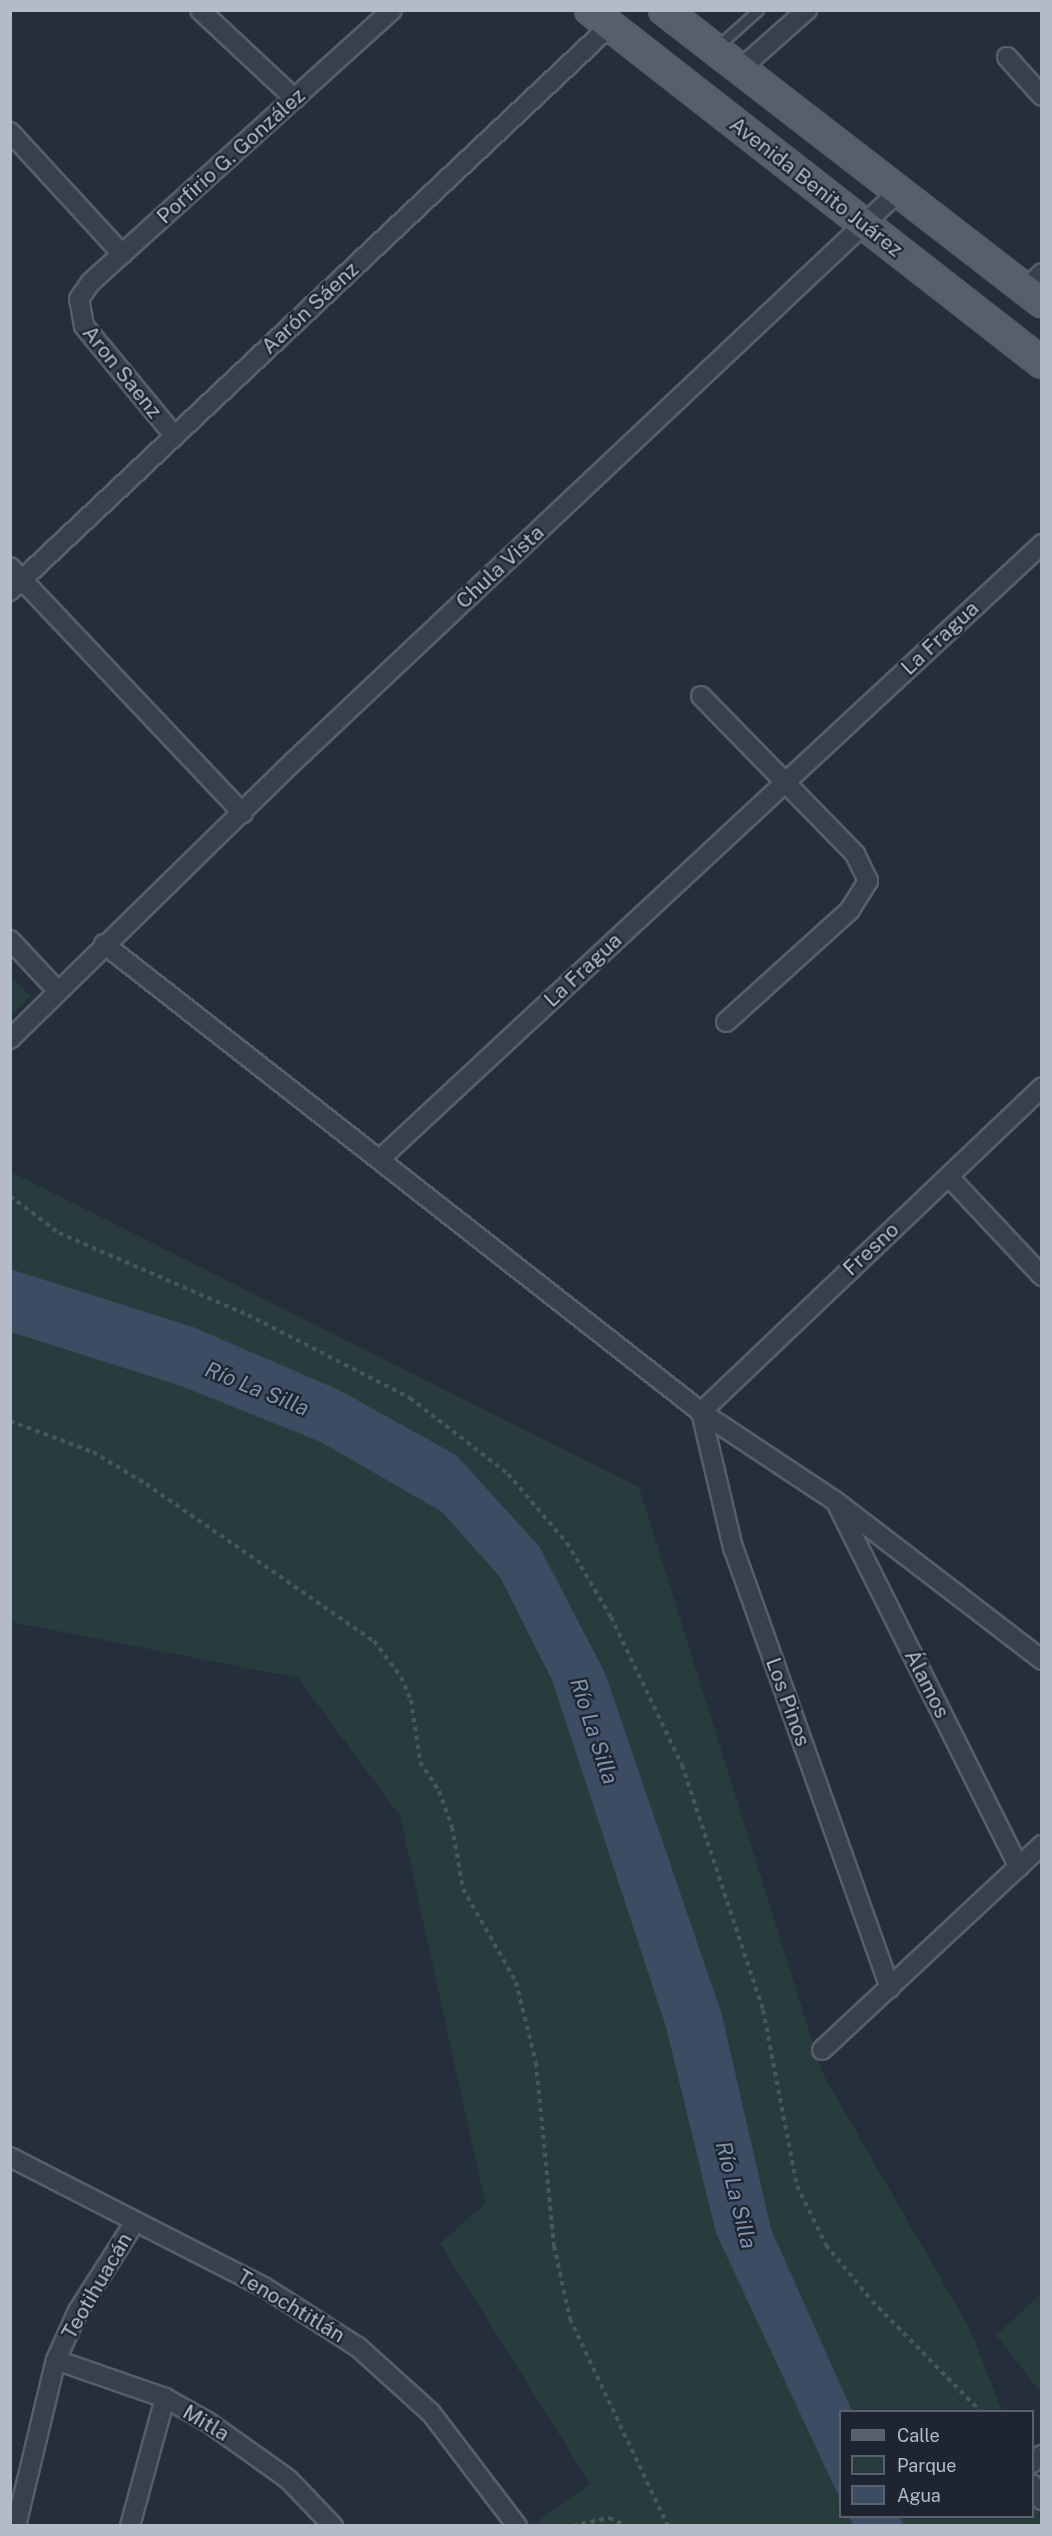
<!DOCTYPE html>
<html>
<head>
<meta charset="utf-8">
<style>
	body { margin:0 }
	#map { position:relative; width:1052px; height:2536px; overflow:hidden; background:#252e3b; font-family:"Public Sans",sans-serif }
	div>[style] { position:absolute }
	.green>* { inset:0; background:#283b3d }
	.water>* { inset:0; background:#3c4c62 }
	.path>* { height:4px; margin-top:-2px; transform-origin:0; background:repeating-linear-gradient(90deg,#47585b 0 4.5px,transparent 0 9px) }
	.roads { filter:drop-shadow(2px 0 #575e69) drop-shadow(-2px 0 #575e69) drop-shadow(0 2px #575e69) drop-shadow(0 -2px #575e69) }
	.lane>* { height:9px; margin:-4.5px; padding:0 4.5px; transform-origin:4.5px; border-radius:4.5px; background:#39404b }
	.street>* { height:18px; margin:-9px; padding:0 9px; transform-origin:9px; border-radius:9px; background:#39404b }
	.primary>* { height:28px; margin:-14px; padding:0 14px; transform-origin:14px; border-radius:14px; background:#575f6b }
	span { translate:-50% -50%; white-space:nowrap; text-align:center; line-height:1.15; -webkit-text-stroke:4.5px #1e2530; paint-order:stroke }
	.street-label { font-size:21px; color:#b4bbc6 }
	.water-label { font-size:22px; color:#7e92ab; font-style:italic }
	.frame { position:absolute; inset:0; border:12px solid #b4bbc6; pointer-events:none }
	.legend { position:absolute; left:839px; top:2410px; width:195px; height:108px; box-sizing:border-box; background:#1e2530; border:2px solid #5a616c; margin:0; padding:8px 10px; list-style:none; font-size:18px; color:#b4bbc6 }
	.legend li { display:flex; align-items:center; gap:12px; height:30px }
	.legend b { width:30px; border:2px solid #5a616c }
</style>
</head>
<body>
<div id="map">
	<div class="green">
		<i style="clip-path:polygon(11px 976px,30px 996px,11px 1015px)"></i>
		<i style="clip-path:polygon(11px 1172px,639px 1487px,822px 2072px,971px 2331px,1002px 2411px,840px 2412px,840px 2516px,1032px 2516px,1033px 2487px,1041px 2525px,533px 2525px,590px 2484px,440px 2244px,485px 2203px,400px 1816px,298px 1678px,11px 1622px)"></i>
		<i style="clip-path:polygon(1041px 2294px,1041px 2393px,996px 2335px)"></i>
	</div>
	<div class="water">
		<i style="clip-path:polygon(10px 1269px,193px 1327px,339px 1390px,456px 1455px,539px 1546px,605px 1673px,722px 2015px,771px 2229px,852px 2411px,840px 2412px,840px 2499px,716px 2233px,666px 2027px,552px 1680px,500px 1577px,442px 1512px,321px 1442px,181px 1386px,11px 1332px)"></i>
		<i style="clip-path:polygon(849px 2517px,900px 2517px,904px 2525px,853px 2525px)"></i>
	</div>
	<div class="path">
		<i style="left:10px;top:1196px;width:61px;rotate:37.1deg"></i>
		<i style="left:59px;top:1233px;width:206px;rotate:23.5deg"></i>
		<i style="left:248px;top:1315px;width:182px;rotate:27.1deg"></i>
		<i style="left:410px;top:1398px;width:124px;rotate:37.8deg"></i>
		<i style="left:508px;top:1474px;width:91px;rotate:49.5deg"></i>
		<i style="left:567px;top:1543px;width:86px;rotate:59.3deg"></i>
		<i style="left:611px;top:1617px;width:164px;rotate:64.4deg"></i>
		<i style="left:682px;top:1765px;width:258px;rotate:71.7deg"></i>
		<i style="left:763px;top:2010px;width:179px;rotate:79.1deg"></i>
		<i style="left:797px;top:2186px;width:66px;rotate:63.8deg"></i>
		<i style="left:826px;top:2245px;width:72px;rotate:50.6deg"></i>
		<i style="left:872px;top:2301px;width:156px;rotate:45.5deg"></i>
		<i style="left:10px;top:1421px;width:89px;rotate:20.5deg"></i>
		<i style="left:93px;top:1452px;width:62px;rotate:31.1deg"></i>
		<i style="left:146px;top:1484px;width:277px;rotate:34.6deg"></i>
		<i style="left:374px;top:1641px;width:45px;rotate:53.1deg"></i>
		<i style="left:401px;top:1677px;width:25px;rotate:67deg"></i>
		<i style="left:411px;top:1700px;width:63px;rotate:81.7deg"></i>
		<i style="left:420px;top:1762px;width:35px;rotate:57deg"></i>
		<i style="left:439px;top:1791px;width:38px;rotate:70deg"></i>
		<i style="left:452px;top:1827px;width:63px;rotate:79.9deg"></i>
		<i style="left:463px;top:1889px;width:107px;rotate:60.3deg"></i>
		<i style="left:516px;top:1982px;width:83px;rotate:76.1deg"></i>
		<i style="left:536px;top:2063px;width:184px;rotate:84.4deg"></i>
		<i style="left:554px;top:2246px;width:75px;rotate:77.6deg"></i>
		<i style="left:570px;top:2319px;width:229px;rotate:64.7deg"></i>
		<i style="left:573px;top:2526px;width:37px;rotate:-13deg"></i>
		<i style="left:609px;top:2518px;width:20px;rotate:24deg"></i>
	</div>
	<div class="roads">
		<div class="lane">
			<i style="left:718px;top:46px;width:54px;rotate:-42deg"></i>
		</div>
		<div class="street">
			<i style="left:200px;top:10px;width:130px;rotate:43.1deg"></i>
			<i style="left:1007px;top:57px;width:52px;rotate:48.1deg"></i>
			<i style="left:739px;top:70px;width:91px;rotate:-41.4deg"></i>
			<i style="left:10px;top:132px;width:166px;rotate:47.4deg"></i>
			<i style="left:1025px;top:289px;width:23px;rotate:-43deg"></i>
			<i style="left:173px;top:434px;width:140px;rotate:-129.5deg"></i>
			<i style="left:84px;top:326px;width:27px;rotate:-100deg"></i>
			<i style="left:79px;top:299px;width:21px;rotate:-55deg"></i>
			<i style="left:91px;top:282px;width:406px;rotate:-42.1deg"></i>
			<i style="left:10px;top:567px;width:339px;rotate:46.6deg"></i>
			<i style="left:10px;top:591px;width:824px;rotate:-43.28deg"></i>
			<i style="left:701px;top:696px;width:221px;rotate:45.7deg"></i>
			<i style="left:855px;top:854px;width:30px;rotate:64deg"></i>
			<i style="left:868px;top:881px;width:34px;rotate:122deg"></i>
			<i style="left:850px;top:910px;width:167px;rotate:137.9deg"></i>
			<i style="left:10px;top:940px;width:69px;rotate:46.8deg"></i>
			<i style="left:104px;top:944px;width:759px;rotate:38.09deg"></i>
			<i style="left:701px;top:1412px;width:161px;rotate:33.6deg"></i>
			<i style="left:835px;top:1501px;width:261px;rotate:37.5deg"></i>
			<i style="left:10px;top:1039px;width:396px;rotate:-44.4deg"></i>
			<i style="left:293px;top:762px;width:831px;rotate:-43.29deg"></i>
			<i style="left:380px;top:1159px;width:904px;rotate:-42.89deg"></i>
			<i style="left:949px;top:1177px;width:136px;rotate:46.8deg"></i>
			<i style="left:838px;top:1506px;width:404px;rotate:63.4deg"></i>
			<i style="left:890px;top:1988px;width:467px;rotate:-109.6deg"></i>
			<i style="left:733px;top:1548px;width:140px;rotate:-103.2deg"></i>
			<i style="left:701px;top:1412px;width:471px;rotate:-43.6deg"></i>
			<i style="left:822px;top:2050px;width:301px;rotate:-43deg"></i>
			<i style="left:10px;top:2157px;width:285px;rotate:27.1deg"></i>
			<i style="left:264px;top:2287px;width:112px;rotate:32.6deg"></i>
			<i style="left:358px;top:2347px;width:98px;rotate:42.1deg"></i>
			<i style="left:431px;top:2413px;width:142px;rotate:52.7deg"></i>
			<i style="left:56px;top:2360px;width:115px;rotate:19.2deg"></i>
			<i style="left:165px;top:2398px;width:49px;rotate:29.2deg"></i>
			<i style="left:208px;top:2422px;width:98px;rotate:35.5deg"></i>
			<i style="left:288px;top:2479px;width:65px;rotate:46.2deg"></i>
			<i style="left:1032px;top:2463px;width:13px;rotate:-39deg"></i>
			<i style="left:1032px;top:2484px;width:19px;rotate:58deg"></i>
			<i style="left:16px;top:2526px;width:171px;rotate:-76.5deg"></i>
			<i style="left:56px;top:2360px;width:54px;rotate:-65.8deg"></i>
			<i style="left:78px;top:2311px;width:106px;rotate:-57.4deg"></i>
			<i style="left:130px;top:2526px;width:133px;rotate:-74.7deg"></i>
		</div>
		<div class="primary">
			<i style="left:590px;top:10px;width:574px;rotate:37.99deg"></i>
			<i style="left:664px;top:10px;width:478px;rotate:37.7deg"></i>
		</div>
	</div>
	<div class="street-label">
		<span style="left:231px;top:156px;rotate:-42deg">Porfirio G. González</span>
		<span style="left:816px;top:187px;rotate:38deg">Avenida Benito Juárez</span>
		<span style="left:310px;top:308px;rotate:-43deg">Aarón Sáenz</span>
		<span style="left:122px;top:372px;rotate:51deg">Aron Saenz</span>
		<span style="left:500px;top:567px;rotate:-43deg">Chula Vista</span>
		<span style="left:940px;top:638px;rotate:-43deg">La Fragua</span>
		<span style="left:583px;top:970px;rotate:-43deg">La Fragua</span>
		<span style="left:871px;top:1249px;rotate:-43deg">Fresno</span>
		<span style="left:927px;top:1684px;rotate:63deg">Álamos</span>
		<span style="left:788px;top:1702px;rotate:70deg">Los Pinos</span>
		<span style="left:97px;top:2286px;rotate:-60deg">Teotihuacán</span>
		<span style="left:291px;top:2306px;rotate:31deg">Tenochtitlán</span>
		<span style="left:206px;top:2423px;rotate:31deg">Mitla</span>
	</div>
	<div class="water-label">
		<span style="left:257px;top:1389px;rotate:22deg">Río La Silla</span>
		<span style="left:594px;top:1731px;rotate:72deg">Río La Silla</span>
		<span style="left:736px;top:2195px;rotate:76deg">Río La Silla</span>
	</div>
	<div class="frame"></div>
	<ul class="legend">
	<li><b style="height:8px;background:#575f6b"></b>Calle</li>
	<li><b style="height:16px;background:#283b3d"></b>Parque</li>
	<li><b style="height:16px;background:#3c4c62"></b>Agua</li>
	</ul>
</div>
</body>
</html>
